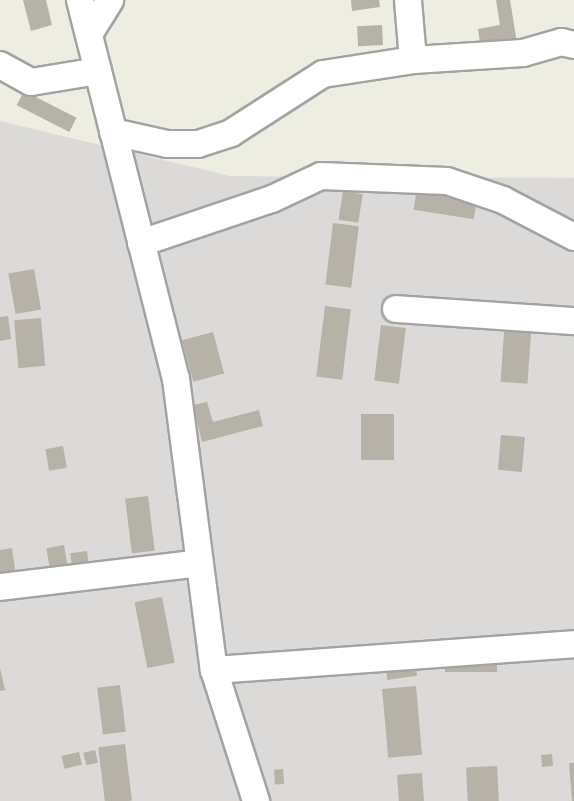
<!DOCTYPE html>
<html>
<head>
<meta charset="utf-8">
<style>
	body { margin:0 }
	#map { position:relative; width:574px; height:801px; overflow:hidden; background:#eeede2; font-family:"DM Sans",sans-serif }
	div>[style] { position:absolute }
	.residential>* { inset:0; background:#dbdad9 }
	.building>* { inset:0; background:#b7b2a7; transform-origin:0 0 }
	.roads { filter:drop-shadow(2px 0 #a3a3a3) drop-shadow(-2px 0 #a3a3a3) drop-shadow(0 2px #a3a3a3) drop-shadow(0 -2px #a3a3a3) }
	.minor>* { height:26px; margin:-13px; padding:0 13px; transform-origin:13px; border-radius:13px; background:#fff }
	span { translate:-50% -50%; white-space:nowrap; text-align:center; line-height:1.15; -webkit-text-stroke:6px #fff; paint-order:stroke }
</style>
</head>
<body>
<div id="map">
	<div class="residential">
		<i style="clip-path:polygon(0 121px,230px 176px,574px 178px,574px 801px,0 801px)"></i>
	</div>
	<div class="building">
		<i style="clip-path:polygon(23px 0,46px 0,52px 25px,31px 31px)"></i>
		<i style="clip-path:polygon(351px 0,379px 0,380px 7px,352px 11px)"></i>
		<i style="clip-path:polygon(496px 0,510px 0,517px 43px,481px 49px,478px 29px,500px 25px)"></i>
		<i style="left:382px;top:25px;width:20px;height:25px;rotate:87deg"></i>
		<i style="left:24px;top:91px;width:59px;height:16px;rotate:27deg"></i>
		<i style="left:417px;top:188px;width:61px;height:22px;rotate:9deg"></i>
		<i style="left:343px;top:191px;width:20px;height:29px;rotate:9deg"></i>
		<i style="left:333px;top:223px;width:26px;height:62px;rotate:7deg"></i>
		<i style="left:34px;top:269px;width:41px;height:26px;rotate:80deg"></i>
		<i style="left:325px;top:306px;width:26px;height:71px;rotate:7deg"></i>
		<i style="clip-path:polygon(8px 316px,11px 339px,0 341px,0 317px)"></i>
		<i style="left:41px;top:318px;width:48px;height:27px;rotate:85deg"></i>
		<i style="left:505px;top:318px;width:27px;height:64px;rotate:4deg"></i>
		<i style="left:381px;top:325px;width:25px;height:56px;rotate:7deg"></i>
		<i style="left:213px;top:332px;width:43px;height:32px;rotate:75deg"></i>
		<i style="clip-path:polygon(207px 402px,213px 422px,259px 410px,263px 426px,202px 442px,193px 405px)"></i>
		<i style="left:361px;top:414px;width:33px;height:46px"></i>
		<i style="left:501px;top:435px;width:24px;height:35px;rotate:5deg"></i>
		<i style="left:63px;top:446px;width:22px;height:18px;rotate:80deg"></i>
		<i style="left:148px;top:496px;width:55px;height:23px;rotate:83deg"></i>
		<i style="left:64px;top:545px;width:22px;height:18px;rotate:80deg"></i>
		<i style="clip-path:polygon(12px 548px,16px 576px,0 578px,0 550px)"></i>
		<i style="left:87px;top:551px;width:14px;height:17px;rotate:82deg"></i>
		<i style="left:162px;top:597px;width:67px;height:28px;rotate:79deg"></i>
		<i style="left:497px;top:657px;width:15px;height:52px;rotate:90deg"></i>
		<i style="left:415px;top:661px;width:15px;height:30px;rotate:82deg"></i>
		<i style="clip-path:polygon(0 668px,5px 690px,0 691px)"></i>
		<i style="left:120px;top:685px;width:47px;height:23px;rotate:83deg"></i>
		<i style="left:416px;top:686px;width:69px;height:34px;rotate:85deg"></i>
		<i style="left:125px;top:744px;width:57px;height:27px;rotate:83deg"></i>
		<i style="left:95px;top:750px;width:13px;height:12px;rotate:77deg"></i>
		<i style="left:79px;top:752px;width:13px;height:18px;rotate:77deg"></i>
		<i style="left:552px;top:754px;width:12px;height:11px;rotate:85deg"></i>
		<i style="clip-path:polygon(569px 763px,574px 763px,574px 801px,572px 801px)"></i>
		<i style="left:497px;top:766px;width:35px;height:31px;rotate:87deg"></i>
		<i style="left:283px;top:769px;width:15px;height:9px;rotate:86deg"></i>
		<i style="left:422px;top:773px;width:28px;height:25px;rotate:86deg"></i>
	</div>
	<div class="roads">
		<div class="minor">
			<i style="left:80px;top:0;width:391px;rotate:75.8deg"></i>
			<i style="left:176px;top:379px;width:293px;rotate:82.6deg"></i>
			<i style="left:214px;top:670px;width:138px;rotate:72.2deg"></i>
			<i style="left:89px;top:34px;width:40px;rotate:-58deg"></i>
			<i style="left:413px;top:60px;width:110px;rotate:-3.6deg"></i>
			<i style="left:523px;top:53px;width:40px;rotate:-16deg"></i>
			<i style="left:561px;top:42px;width:13px;rotate:13deg"></i>
			<i style="left:0;top:65px;width:35px;rotate:29deg"></i>
			<i style="left:31px;top:82px;width:68px;rotate:-9.3deg"></i>
			<i style="left:113px;top:132px;width:55px;rotate:12.5deg"></i>
			<i style="left:167px;top:144px;width:31px"></i>
			<i style="left:198px;top:144px;width:35px;rotate:-18deg"></i>
			<i style="left:231px;top:133px;width:109px;rotate:-32.7deg"></i>
			<i style="left:323px;top:74px;width:91px;rotate:-8.8deg"></i>
			<i style="left:413px;top:60px;width:60px;rotate:-94.8deg"></i>
			<i style="left:141px;top:243px;width:138px;rotate:-18.6deg"></i>
			<i style="left:272px;top:199px;width:54px;rotate:-25.1deg"></i>
			<i style="left:321px;top:176px;width:126px;rotate:2.3deg"></i>
			<i style="left:447px;top:181px;width:59px;rotate:18.7deg"></i>
			<i style="left:503px;top:200px;width:80px;rotate:27.5deg"></i>
			<i style="left:396px;top:309px;width:178px;rotate:3.9deg"></i>
			<i style="left:0;top:587px;width:201px;rotate:-6.8deg"></i>
			<i style="left:214px;top:670px;width:361px;rotate:-4.1deg"></i>
		</div>
	</div>
</div>
</body>
</html>
